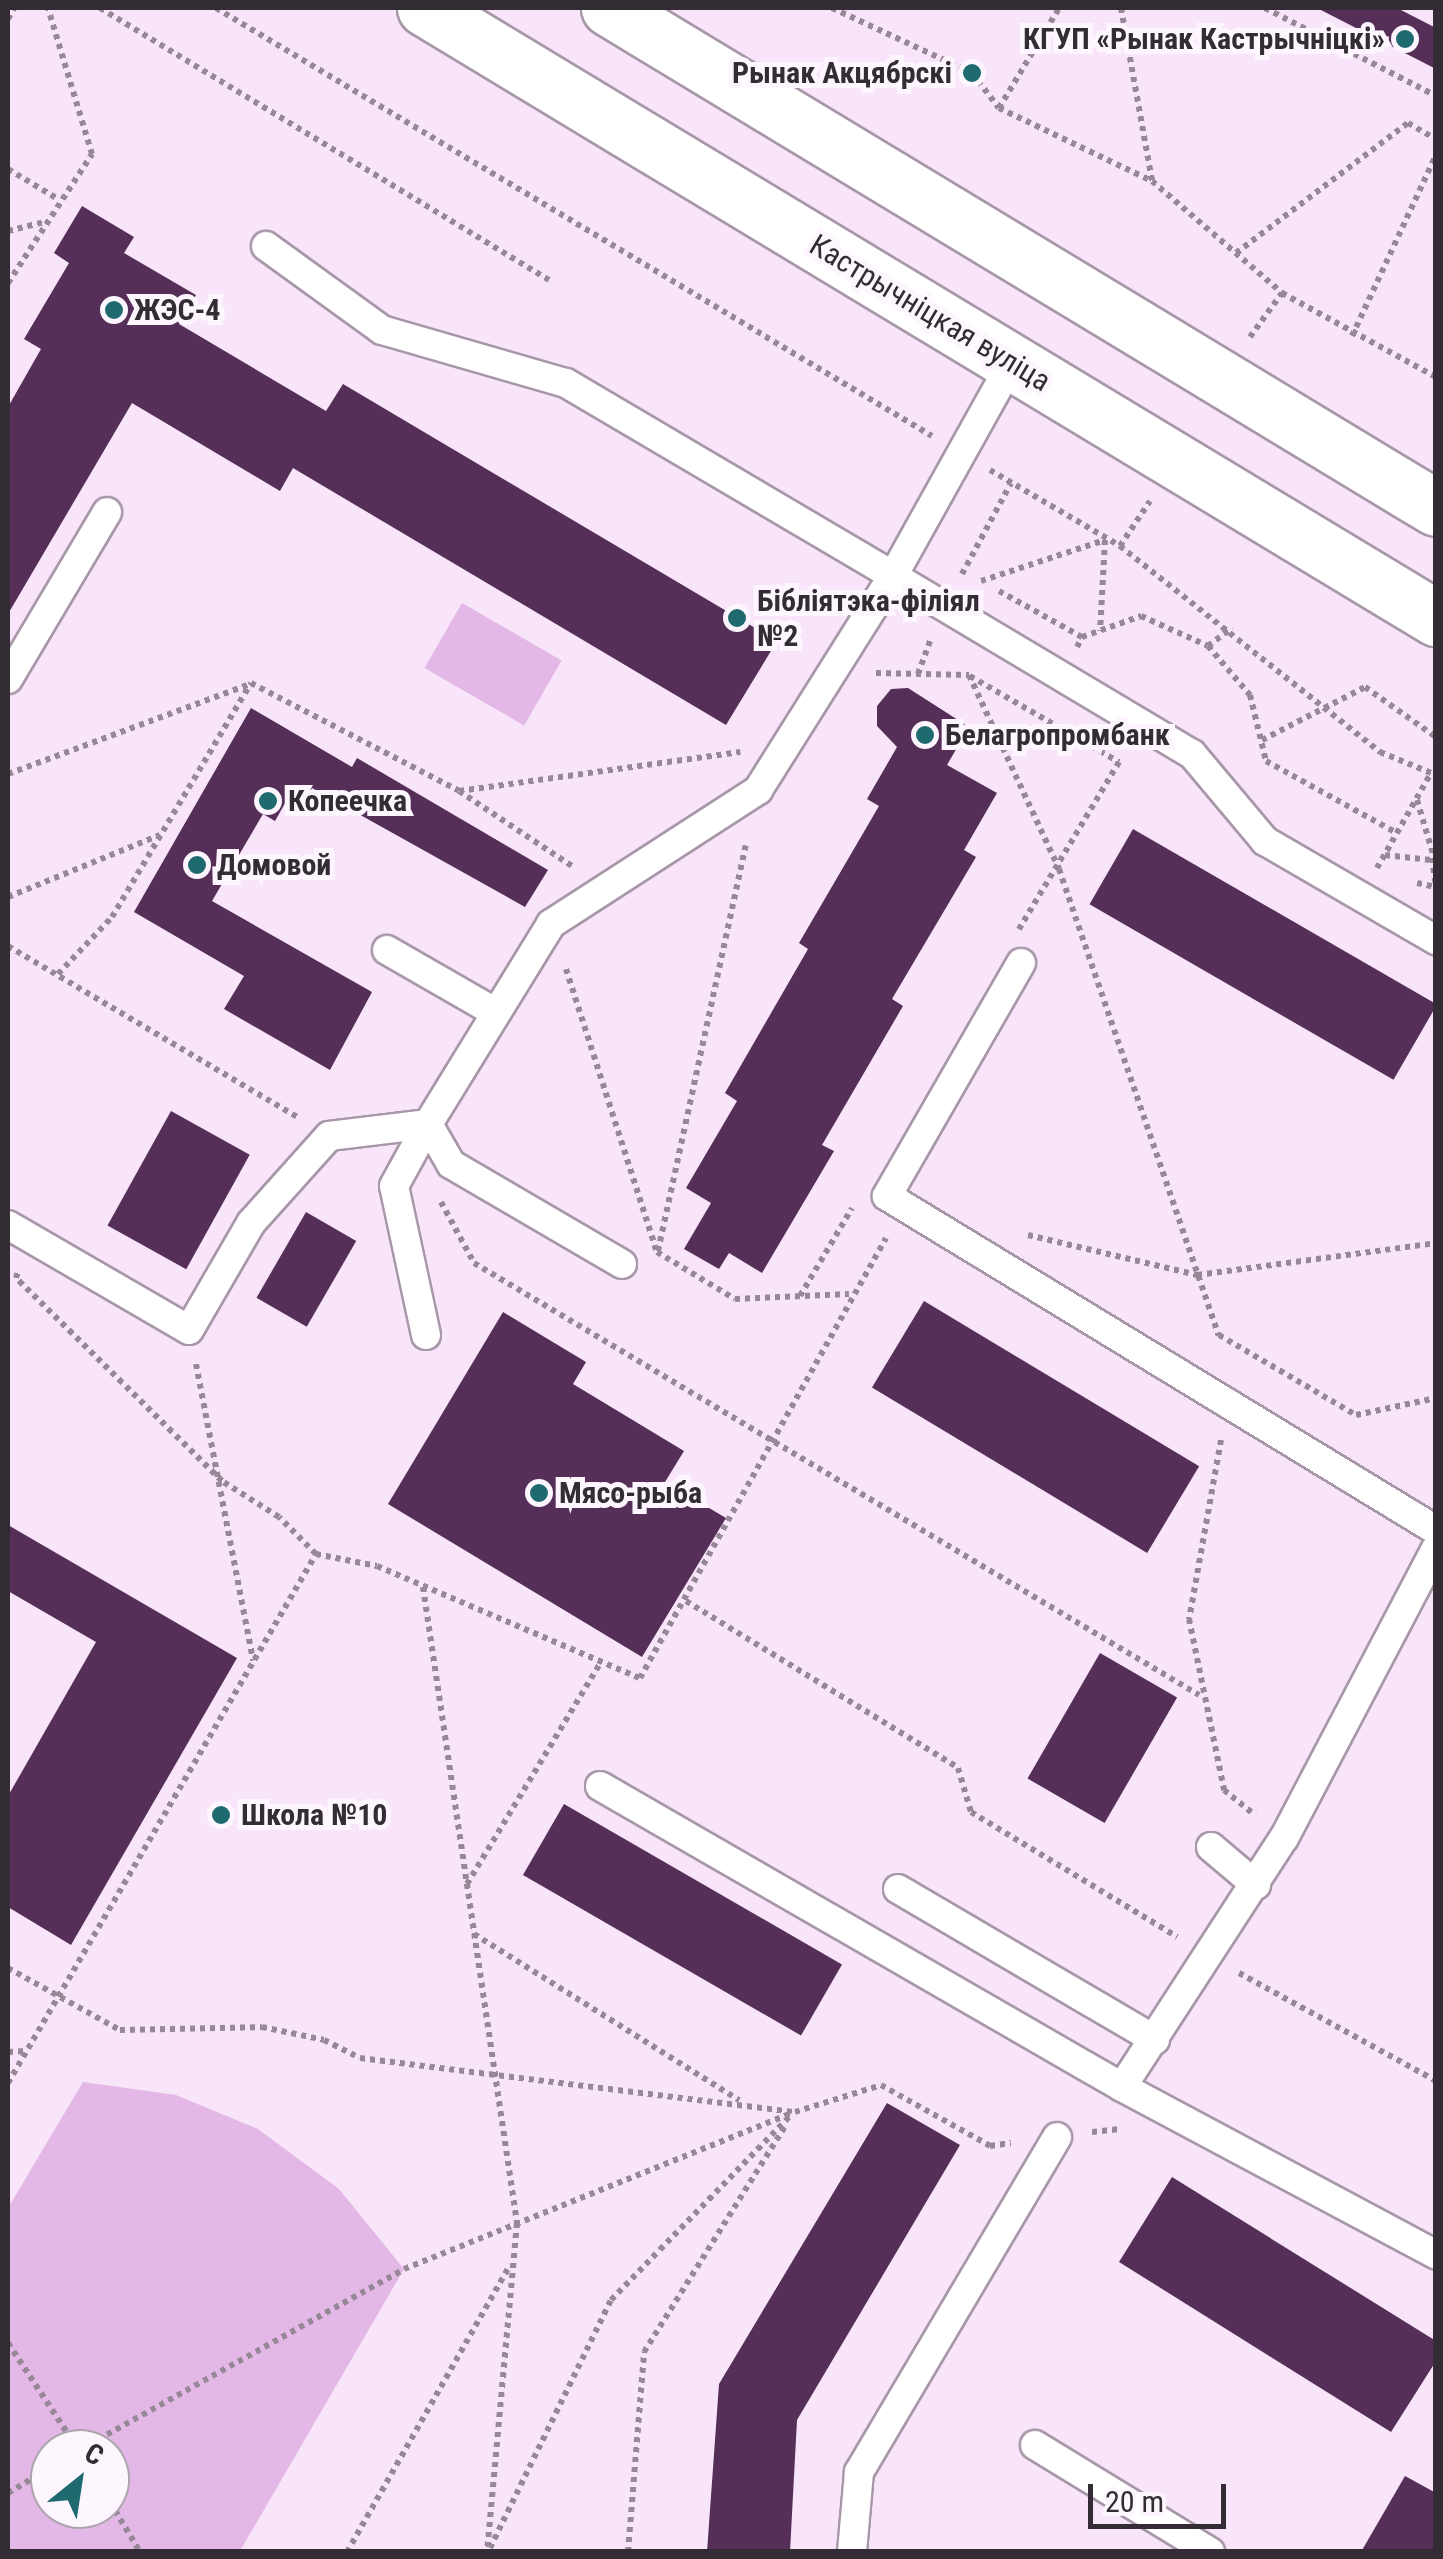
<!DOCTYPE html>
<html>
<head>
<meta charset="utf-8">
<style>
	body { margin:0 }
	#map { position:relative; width:1443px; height:2559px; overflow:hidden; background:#f8e5f9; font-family:"Roboto Condensed",sans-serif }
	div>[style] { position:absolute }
	.green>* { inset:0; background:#e3b7e6; transform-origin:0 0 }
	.building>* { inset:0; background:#552f58; transform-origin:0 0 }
	.path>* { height:6px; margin-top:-3px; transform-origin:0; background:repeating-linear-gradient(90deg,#968896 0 5px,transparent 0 10px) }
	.roads { filter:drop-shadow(2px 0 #a896a9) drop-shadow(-2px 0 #a896a9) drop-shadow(0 2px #a896a9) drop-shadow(0 -2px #a896a9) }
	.service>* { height:28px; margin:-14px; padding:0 14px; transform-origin:14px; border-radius:14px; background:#fff }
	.secondary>* { height:55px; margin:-27.5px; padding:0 27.5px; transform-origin:27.5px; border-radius:27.5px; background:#fff }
	.dots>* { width:28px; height:28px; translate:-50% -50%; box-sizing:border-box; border:5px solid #fef6ff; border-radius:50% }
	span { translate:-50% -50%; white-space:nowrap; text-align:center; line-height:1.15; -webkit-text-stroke:10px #fef6ff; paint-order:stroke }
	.poi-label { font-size:30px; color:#342c34; font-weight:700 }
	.right { translate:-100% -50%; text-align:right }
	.left { translate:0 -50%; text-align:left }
	.street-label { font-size:30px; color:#342c34 }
	.frame { position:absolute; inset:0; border:10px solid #342c34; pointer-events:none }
	.north { position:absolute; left:30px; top:2429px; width:100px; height:100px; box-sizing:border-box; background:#fef6ff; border:2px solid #ada5ae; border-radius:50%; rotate:30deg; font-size:28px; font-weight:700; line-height:40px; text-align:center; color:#342c34 }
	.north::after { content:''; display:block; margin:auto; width:35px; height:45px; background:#1e6a6f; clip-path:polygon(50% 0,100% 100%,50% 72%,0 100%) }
	.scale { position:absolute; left:1088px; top:2484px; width:138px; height:45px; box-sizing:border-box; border:5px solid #342c34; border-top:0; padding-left:12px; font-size:30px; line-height:35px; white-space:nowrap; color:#342c34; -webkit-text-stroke:8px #fef6ff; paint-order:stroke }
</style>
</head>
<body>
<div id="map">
	<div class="green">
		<i style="left:462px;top:603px;width:115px;height:75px;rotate:30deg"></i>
		<i style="clip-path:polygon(evenodd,83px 2082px,176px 2095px,258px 2129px,339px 2189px,404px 2269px,240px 2551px,8px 2551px,8px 2208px,83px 2082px,50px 2449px,110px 2449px,110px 2509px,50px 2509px,50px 2449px)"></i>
	</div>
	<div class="building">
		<i style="clip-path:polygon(1317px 8px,1397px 8px,1436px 28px,1436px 69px)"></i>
		<i style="clip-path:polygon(82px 206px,134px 237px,124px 253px,196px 295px,179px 324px,326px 411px,343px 384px,777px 641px,726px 725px,293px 468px,280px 491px,132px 403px,8px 614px,8px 407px,41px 349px,24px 339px,69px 263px,54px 253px)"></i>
		<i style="clip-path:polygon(908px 688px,969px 727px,947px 765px,997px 793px,964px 850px,976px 857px,892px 999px,903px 1006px,822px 1145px,834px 1151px,762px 1273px,729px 1253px,719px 1269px,684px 1249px,711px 1203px,686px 1188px,737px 1101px,725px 1093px,808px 949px,799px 943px,879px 806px,867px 799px,897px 747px,877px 726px,877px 706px,891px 689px)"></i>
		<i style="clip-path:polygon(251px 708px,352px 767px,357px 758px,548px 870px,525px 907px,312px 788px,307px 797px,293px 789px,275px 821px,263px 814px,212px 901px,372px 992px,330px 1070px,224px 1009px,244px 976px,134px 912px)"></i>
		<i style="left:1133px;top:829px;width:351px;height:87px;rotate:30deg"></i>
		<i style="left:171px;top:1111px;width:90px;height:131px;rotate:29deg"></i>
		<i style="left:306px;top:1212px;width:58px;height:99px;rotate:30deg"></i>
		<i style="left:924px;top:1301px;width:321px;height:101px;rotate:31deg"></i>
		<i style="clip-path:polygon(503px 1312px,586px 1362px,573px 1384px,684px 1451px,665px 1482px,726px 1518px,642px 1657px,388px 1504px)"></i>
		<i style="clip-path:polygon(8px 1525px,237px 1658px,71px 1945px,8px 1907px,8px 1796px,96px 1642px,8px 1591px)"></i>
		<i style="left:1100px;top:1653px;width:89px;height:145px;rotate:30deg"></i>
		<i style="left:564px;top:1804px;width:321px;height:82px;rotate:30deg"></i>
		<i style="clip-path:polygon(887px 2103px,960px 2145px,797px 2420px,790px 2552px,707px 2552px,719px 2384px)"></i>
		<i style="clip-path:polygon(1172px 2177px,1436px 2341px,1436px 2361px,1391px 2432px,1119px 2262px)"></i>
		<i style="clip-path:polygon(1405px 2476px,1436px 2493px,1436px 2552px,1361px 2552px)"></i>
	</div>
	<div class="path">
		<i style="left:100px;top:8px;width:525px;rotate:31.21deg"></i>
		<i style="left:216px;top:8px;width:834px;rotate:30.87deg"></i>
		<i style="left:832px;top:8px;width:154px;rotate:24.9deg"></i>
		<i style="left:972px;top:73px;width:44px;rotate:52.4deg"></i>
		<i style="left:999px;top:108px;width:170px;rotate:25.5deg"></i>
		<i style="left:1152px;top:181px;width:172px;rotate:40.7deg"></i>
		<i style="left:1282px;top:293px;width:175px;rotate:28.6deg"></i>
		<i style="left:1121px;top:8px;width:176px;rotate:79.8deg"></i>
		<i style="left:1265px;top:8px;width:192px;rotate:27.2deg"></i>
		<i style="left:8px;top:19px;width:13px;rotate:-61deg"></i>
		<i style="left:999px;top:108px;width:117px;rotate:-59deg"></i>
		<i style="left:8px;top:169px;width:58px;rotate:31deg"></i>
		<i style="left:8px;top:231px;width:37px;rotate:-14deg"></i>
		<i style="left:1236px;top:253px;width:216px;rotate:-37.1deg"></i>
		<i style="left:1408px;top:123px;width:32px;rotate:30deg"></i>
		<i style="left:8px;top:283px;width:154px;rotate:-56.9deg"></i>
		<i style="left:92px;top:154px;width:152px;rotate:-106.8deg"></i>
		<i style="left:1352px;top:336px;width:200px;rotate:-65.1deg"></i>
		<i style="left:1250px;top:337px;width:54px;rotate:-54deg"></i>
		<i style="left:990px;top:470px;width:151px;rotate:30.3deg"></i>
		<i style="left:1120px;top:546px;width:332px;rotate:38.4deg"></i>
		<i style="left:1380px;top:752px;width:61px;rotate:22.3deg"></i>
		<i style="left:1120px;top:546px;width:54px;rotate:-56.3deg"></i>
		<i style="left:962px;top:574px;width:103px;rotate:-61.7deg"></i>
		<i style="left:981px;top:581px;width:131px;rotate:-18.3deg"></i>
		<i style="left:1105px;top:540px;width:91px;rotate:93.1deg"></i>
		<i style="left:999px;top:591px;width:95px;rotate:29deg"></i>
		<i style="left:1208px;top:646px;width:30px;rotate:-37deg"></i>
		<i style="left:1077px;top:647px;width:11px;rotate:-63deg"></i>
		<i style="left:1082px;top:637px;width:63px;rotate:-19.6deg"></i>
		<i style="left:1141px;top:616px;width:73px;rotate:24.1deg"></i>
		<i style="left:1208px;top:646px;width:65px;rotate:49.4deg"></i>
		<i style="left:1250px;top:695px;width:68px;rotate:76.4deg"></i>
		<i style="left:1266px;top:761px;width:149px;rotate:28.8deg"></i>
		<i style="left:876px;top:673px;width:93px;rotate:1.2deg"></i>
		<i style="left:969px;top:675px;width:214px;rotate:65.1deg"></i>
		<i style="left:1059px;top:869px;width:493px;rotate:71.1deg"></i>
		<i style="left:1219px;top:1335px;width:159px;rotate:30.3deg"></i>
		<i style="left:1356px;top:1415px;width:82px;rotate:-12deg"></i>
		<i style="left:918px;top:674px;width:37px;rotate:-70deg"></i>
		<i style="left:970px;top:676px;width:172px;rotate:30deg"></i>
		<i style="left:1119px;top:762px;width:195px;rotate:120.9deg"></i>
		<i style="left:1262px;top:740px;width:116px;rotate:-27.2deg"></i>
		<i style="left:1365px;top:687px;width:87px;rotate:35.2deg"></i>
		<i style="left:8px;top:774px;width:258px;rotate:-20.4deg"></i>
		<i style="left:459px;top:791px;width:136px;rotate:33.6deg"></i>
		<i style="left:1417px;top:800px;width:56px;rotate:73.5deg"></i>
		<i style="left:1385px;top:855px;width:46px;rotate:6.2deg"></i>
		<i style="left:1432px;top:858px;width:27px;rotate:82deg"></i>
		<i style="left:1377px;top:868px;width:109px;rotate:-60.4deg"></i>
		<i style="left:1417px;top:883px;width:19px;rotate:12deg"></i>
		<i style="left:8px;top:897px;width:164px;rotate:-22.2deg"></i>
		<i style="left:8px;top:946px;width:336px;rotate:30.6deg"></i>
		<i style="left:566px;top:969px;width:297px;rotate:72.2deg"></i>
		<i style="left:657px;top:1252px;width:91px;rotate:31.1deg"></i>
		<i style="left:735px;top:1299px;width:114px;rotate:-2.5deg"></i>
		<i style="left:58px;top:974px;width:79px;rotate:-46.5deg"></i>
		<i style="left:112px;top:917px;width:272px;rotate:-59.3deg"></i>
		<i style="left:251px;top:683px;width:234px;rotate:27.4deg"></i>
		<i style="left:459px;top:791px;width:284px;rotate:-7.9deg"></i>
		<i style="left:441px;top:1202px;width:69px;rotate:61.6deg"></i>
		<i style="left:474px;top:1263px;width:844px;rotate:30.79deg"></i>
		<i style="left:1028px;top:1235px;width:174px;rotate:13.3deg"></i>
		<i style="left:1197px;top:1275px;width:241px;rotate:-7.6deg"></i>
		<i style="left:658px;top:1251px;width:417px;rotate:-77.8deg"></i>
		<i style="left:800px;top:1296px;width:102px;rotate:-59.4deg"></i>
		<i style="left:196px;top:1364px;width:302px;rotate:79.1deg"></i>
		<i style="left:1221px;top:1440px;width:182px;rotate:100.1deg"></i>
		<i style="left:1189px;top:1619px;width:175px;rotate:78.4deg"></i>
		<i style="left:1224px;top:1790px;width:40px;rotate:39deg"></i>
		<i style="left:316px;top:1554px;width:62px;rotate:11.1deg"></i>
		<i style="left:377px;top:1566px;width:286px;rotate:23.1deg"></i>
		<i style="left:640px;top:1678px;width:504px;rotate:-60.79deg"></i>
		<i style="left:423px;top:1587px;width:643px;rotate:81.59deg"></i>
		<i style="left:517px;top:2223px;width:330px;rotate:95.2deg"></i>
		<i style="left:686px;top:1601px;width:319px;rotate:31.5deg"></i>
		<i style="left:958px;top:1768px;width:46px;rotate:73.5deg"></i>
		<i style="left:971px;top:1812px;width:241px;rotate:31.2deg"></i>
		<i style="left:467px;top:1884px;width:259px;rotate:-58.9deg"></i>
		<i style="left:474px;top:1934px;width:313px;rotate:32.1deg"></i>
		<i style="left:8px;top:1968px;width:128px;rotate:29deg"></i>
		<i style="left:120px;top:2030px;width:142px;rotate:-1.2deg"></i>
		<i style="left:262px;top:2027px;width:63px;rotate:11.8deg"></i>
		<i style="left:324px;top:2040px;width:40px;rotate:26.6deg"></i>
		<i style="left:360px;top:2058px;width:438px;rotate:7.1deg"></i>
		<i style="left:795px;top:2112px;width:90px;rotate:-17.4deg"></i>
		<i style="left:881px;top:2085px;width:125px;rotate:29.2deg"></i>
		<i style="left:990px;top:2146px;width:21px;rotate:-8deg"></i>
		<i style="left:1239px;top:1973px;width:225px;rotate:28.7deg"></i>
		<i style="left:8px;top:2052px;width:18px;rotate:-3deg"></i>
		<i style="left:8px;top:2083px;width:612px;rotate:-59.79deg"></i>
		<i style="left:316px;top:1554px;width:52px;rotate:-135deg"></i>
		<i style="left:279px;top:1517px;width:67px;rotate:-147.7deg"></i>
		<i style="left:222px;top:1481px;width:289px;rotate:-135.4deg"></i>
		<i style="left:16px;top:1278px;width:7px;rotate:-74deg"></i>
		<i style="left:1092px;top:2132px;width:28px;rotate:-6deg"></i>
		<i style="left:8px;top:2343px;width:127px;rotate:56.6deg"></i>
		<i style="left:81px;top:2449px;width:370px;rotate:-29.1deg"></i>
		<i style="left:404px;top:2269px;width:420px;rotate:-21.9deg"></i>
		<i style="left:8px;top:2493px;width:49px;rotate:-30.8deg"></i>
		<i style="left:110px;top:2502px;width:58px;rotate:59deg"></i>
		<i style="left:490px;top:2548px;width:276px;rotate:-64deg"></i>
		<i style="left:611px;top:2300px;width:257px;rotate:-45.8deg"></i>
		<i style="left:347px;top:2552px;width:330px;rotate:-60.4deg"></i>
		<i style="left:628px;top:2552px;width:201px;rotate:-85.4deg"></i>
		<i style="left:644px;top:2352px;width:268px;rotate:-58deg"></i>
	</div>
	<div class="roads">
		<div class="service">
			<i style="left:266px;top:246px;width:143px;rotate:35.9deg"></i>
			<i style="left:382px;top:330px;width:191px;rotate:16.1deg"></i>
			<i style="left:566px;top:383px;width:380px;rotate:30.5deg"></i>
			<i style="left:893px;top:576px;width:348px;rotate:30.8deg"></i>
			<i style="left:1192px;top:754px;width:114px;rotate:50deg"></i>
			<i style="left:1265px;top:841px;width:198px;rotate:30.1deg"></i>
			<i style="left:8px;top:679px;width:194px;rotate:-59.3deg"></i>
			<i style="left:387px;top:950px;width:122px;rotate:29.9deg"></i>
			<i style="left:1021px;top:963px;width:269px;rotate:119.9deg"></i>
			<i style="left:887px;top:1196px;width:643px;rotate:31.32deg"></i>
			<i style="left:8px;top:1225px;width:209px;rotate:30.1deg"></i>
			<i style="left:189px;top:1330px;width:124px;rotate:-59.9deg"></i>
			<i style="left:251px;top:1223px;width:117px;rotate:-48.1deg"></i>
			<i style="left:329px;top:1136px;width:100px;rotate:-6.9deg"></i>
			<i style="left:622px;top:1264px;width:198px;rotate:-149.7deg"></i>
			<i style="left:451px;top:1164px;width:46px;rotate:-119.9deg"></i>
			<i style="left:428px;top:1124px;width:235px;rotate:-58.4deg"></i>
			<i style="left:551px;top:924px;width:247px;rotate:-32.9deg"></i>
			<i style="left:758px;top:790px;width:253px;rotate:-57.8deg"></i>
			<i style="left:893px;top:576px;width:245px;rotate:-60.9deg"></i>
			<i style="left:426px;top:1335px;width:152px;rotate:-102.1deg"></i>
			<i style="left:394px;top:1186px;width:71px;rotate:-61.3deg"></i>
			<i style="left:600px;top:1786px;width:603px;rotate:29.97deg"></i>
			<i style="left:1122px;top:2087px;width:356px;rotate:28.1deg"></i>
			<i style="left:1211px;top:1847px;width:59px;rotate:40.2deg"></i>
			<i style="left:898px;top:1889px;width:298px;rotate:30.4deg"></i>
			<i style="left:1122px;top:2087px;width:297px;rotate:-57deg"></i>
			<i style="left:1284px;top:1838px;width:327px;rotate:-62.3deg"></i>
			<i style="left:1035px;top:2445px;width:205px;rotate:31.4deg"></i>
			<i style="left:852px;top:2552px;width:80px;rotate:-85deg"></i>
			<i style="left:859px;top:2472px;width:389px;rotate:-59.4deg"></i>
		</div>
		<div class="secondary">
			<i style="left:425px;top:8px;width:1181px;rotate:31.11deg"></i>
			<i style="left:609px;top:8px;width:966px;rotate:31.16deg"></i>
		</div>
	</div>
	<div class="dots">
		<i style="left:1405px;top:39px;background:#1e6a6f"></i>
		<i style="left:972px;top:73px;background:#1e6a6f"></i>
		<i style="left:114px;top:310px;background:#1e6a6f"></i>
		<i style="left:737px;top:618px;background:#1e6a6f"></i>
		<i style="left:925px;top:735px;background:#1e6a6f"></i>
		<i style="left:268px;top:801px;background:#1e6a6f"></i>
		<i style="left:197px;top:865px;background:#1e6a6f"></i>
		<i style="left:539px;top:1493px;background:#1e6a6f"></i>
		<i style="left:221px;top:1815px;background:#1e6a6f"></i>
	</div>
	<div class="poi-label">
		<span class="right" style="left:1385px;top:39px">КГУП «Рынак Кастрычніцкі»</span>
		<span class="right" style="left:952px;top:73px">Рынак Акцябрскі</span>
		<span class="left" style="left:134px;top:310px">ЖЭС-4</span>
		<span class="left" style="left:757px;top:618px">Бібліятэка-філіял<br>№2</span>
		<span class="left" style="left:945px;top:735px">Белагропромбанк</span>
		<span class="left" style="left:288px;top:801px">Копеечка</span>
		<span class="left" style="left:217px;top:865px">Домовой</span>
		<span class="left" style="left:559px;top:1493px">Мясо-рыба</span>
		<span class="left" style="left:241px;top:1815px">Школа №10</span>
	</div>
	<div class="street-label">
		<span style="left:930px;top:313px;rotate:31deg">Кастрычніцкая вуліца</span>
	</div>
	<div class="frame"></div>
	<div class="north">С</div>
	<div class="scale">20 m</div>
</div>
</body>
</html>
